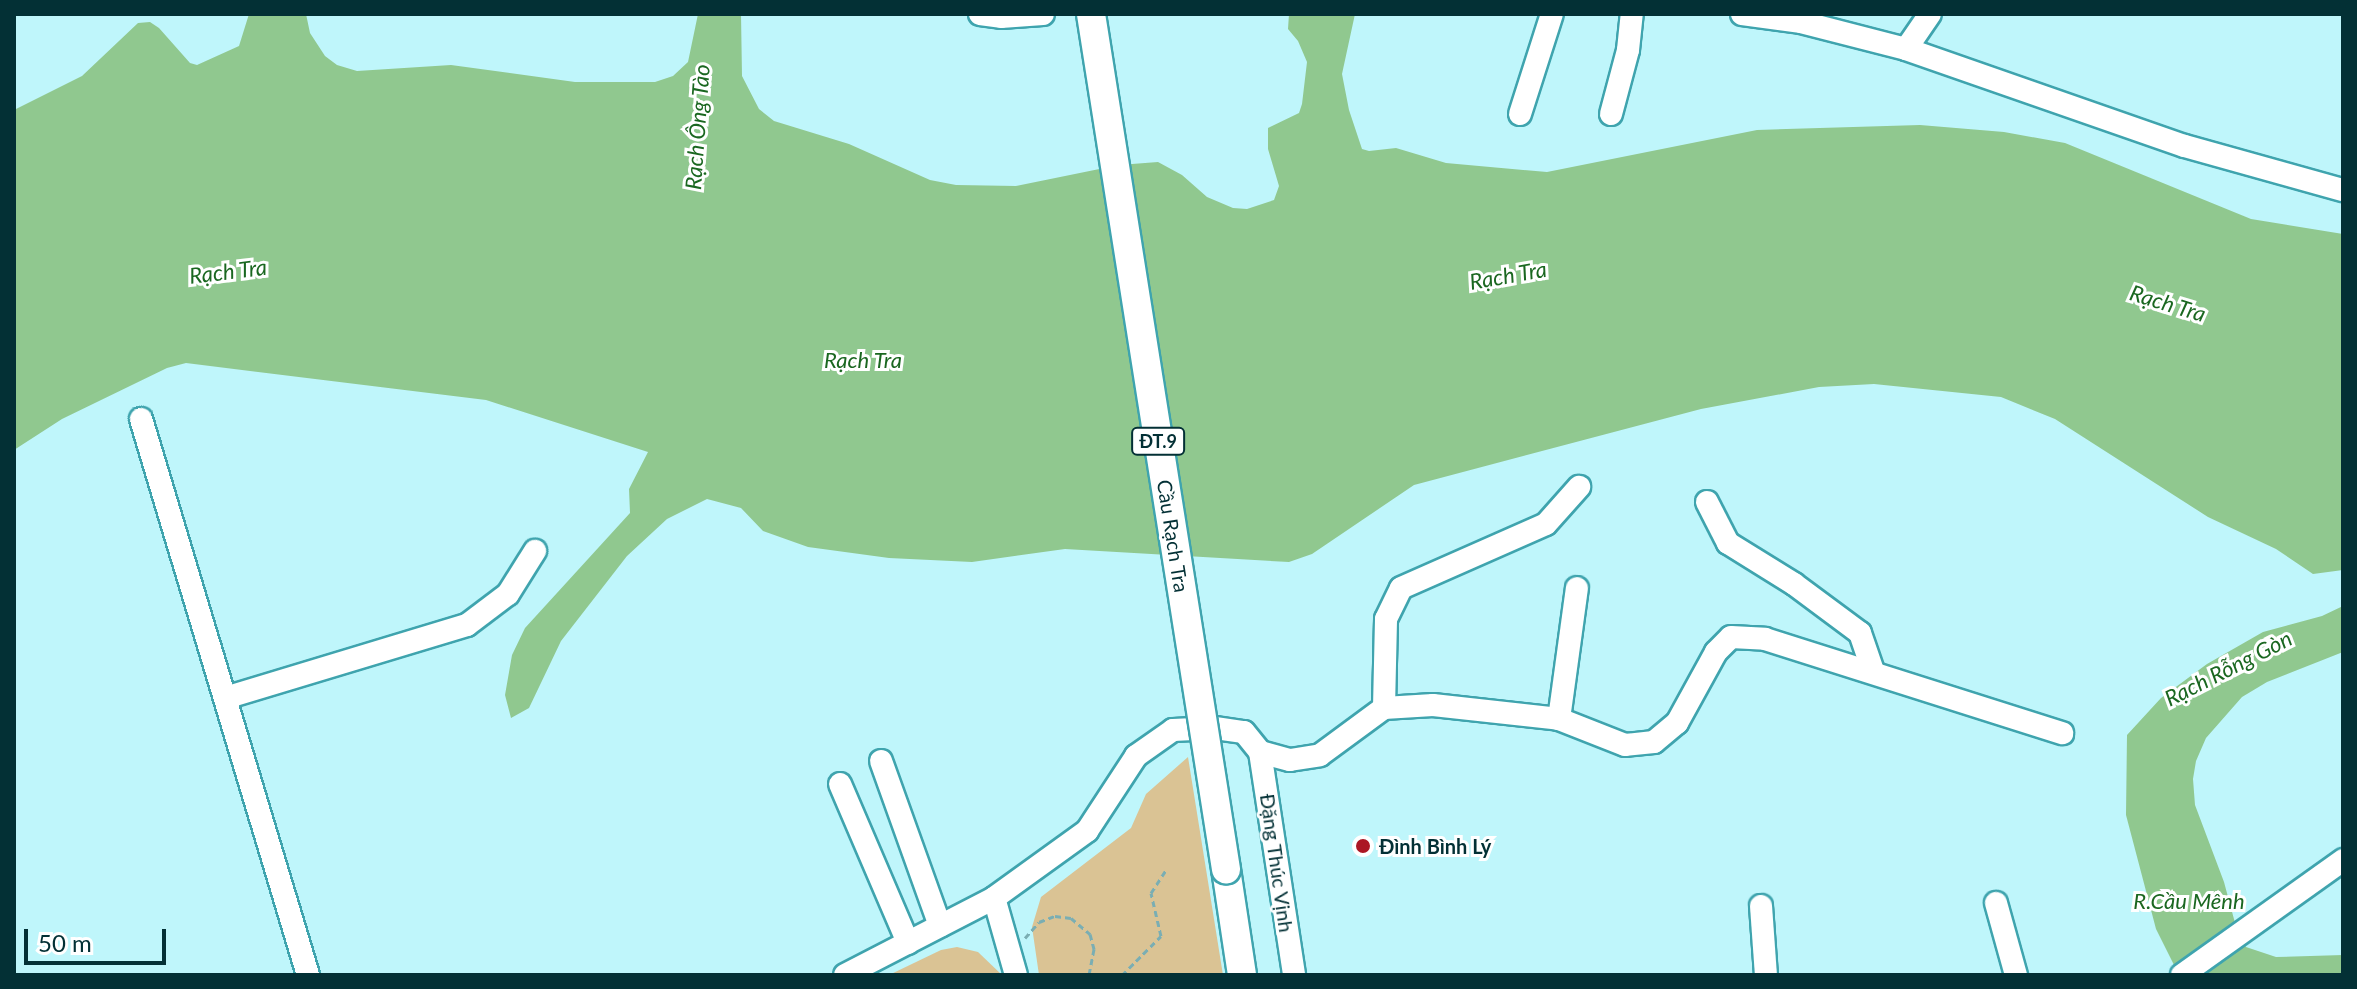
<!DOCTYPE html>
<html>
<head>
<meta charset="utf-8">
<style>
	body { margin:0 }
	#map { position:relative; width:2357px; height:989px; overflow:hidden; background:#bff6fb; font-family:Lato,sans-serif }
	div>[style] { position:absolute }
	.green>* { inset:0; background:#dac394 }
	.water>* { inset:0; background:#90c88f }
	.path>* { height:3px; margin-top:-1.5px; transform-origin:0; background:repeating-linear-gradient(90deg,#7aaeb3 0 6px,transparent 0 10px) }
	.roads { filter:drop-shadow(2px 0 #3fa4ae) drop-shadow(-2px 0 #3fa4ae) drop-shadow(0 2px #3fa4ae) drop-shadow(0 -2px #3fa4ae) }
	.minor>* { height:22px; margin:-11px; padding:0 11px; transform-origin:11px; border-radius:11px; background:#fff }
	.major>* { height:28px; margin:-14px; padding:0 14px; transform-origin:14px; border-radius:14px; background:#fff }
	.bridges { filter:drop-shadow(2px 0 #3fa4ae) drop-shadow(-2px 0 #3fa4ae) drop-shadow(0 2px #3fa4ae) drop-shadow(0 -2px #3fa4ae) }
	.major-bridge>* { height:28px; margin:-14px; padding:0 14px; transform-origin:14px; border-radius:14px; background:#fff }
	.dots>* { width:22px; height:22px; translate:-50% -50%; box-sizing:border-box; border:4px solid #fff; border-radius:50% }
	span { translate:-50% -50%; white-space:nowrap; text-align:center; line-height:1.15; -webkit-text-stroke:6px #fff; paint-order:stroke }
	.shield-label span { padding:2px 6px; background:#fff; border:2px solid; border-radius:6px; -webkit-text-stroke-width:0 }
	.shield-label { font-size:18px; color:#033035; font-weight:700 }
	.street-label { font-size:20px; color:#033035 }
	.poi-label { font-size:20px; color:#033035; font-weight:700 }
	.left { translate:0 -50%; text-align:left }
	.water-label { font-size:22px; color:#1a6720; font-style:italic }
	.frame { position:absolute; inset:0; border:16px solid #033035; pointer-events:none }
	.scale { position:absolute; left:24px; top:929px; width:142px; height:36px; box-sizing:border-box; border:4px solid #033035; border-top:0; padding-left:10px; font-size:24px; line-height:28px; white-space:nowrap; color:#033035; -webkit-text-stroke:6px #fff; paint-order:stroke }
</style>
</head>
<body>
<div id="map">
	<div class="green">
		<i style="clip-path:polygon(1188px 757px,1223px 975px,1039px 975px,1032px 927px,1041px 897px,1131px 828px,1146px 794px)"></i>
		<i style="clip-path:polygon(957px 947px,978px 952px,1002px 975px,889px 975px,941px 950px)"></i>
	</div>
	<div class="water">
		<i style="clip-path:polygon(249px 14px,306px 14px,310px 33px,325px 56px,337px 65px,357px 71px,451px 65px,575px 82px,655px 82px,673px 76px,688px 62px,698px 14px,741px 14px,742px 76px,759px 109px,774px 121px,849px 144px,930px 180px,956px 185px,1016px 186px,1119px 165px,1158px 162px,1182px 175px,1207px 197px,1233px 208px,1247px 209px,1274px 200px,1279px 186px,1268px 149px,1268px 128px,1299px 113px,1302px 104px,1307px 62px,1298px 41px,1288px 29px,1289px 14px,1355px 14px,1342px 74px,1349px 110px,1362px 149px,1369px 151px,1396px 148px,1446px 163px,1547px 172px,1757px 130px,1920px 125px,2004px 132px,2065px 143px,2251px 219px,2343px 234px,2343px 570px,2313px 574px,2276px 549px,2208px 517px,2055px 419px,2001px 397px,1874px 384px,1819px 387px,1701px 409px,1414px 485px,1312px 554px,1289px 562px,1065px 549px,972px 562px,889px 558px,808px 547px,763px 531px,741px 508px,707px 499px,667px 519px,627px 556px,561px 641px,529px 708px,511px 718px,505px 695px,512px 655px,525px 628px,630px 513px,629px 489px,648px 452px,486px 400px,186px 363px,167px 368px,62px 419px,14px 450px,14px 110px,82px 76px,138px 23px,150px 22px,159px 28px,190px 63px,197px 65px,239px 46px)"></i>
		<i style="clip-path:polygon(2343px 606px,2343px 652px,2267px 682px,2242px 697px,2206px 738px,2196px 761px,2193px 779px,2195px 805px,2224px 882px,2238px 934px,2246px 947px,2276px 957px,2343px 955px,2343px 975px,2179px 975px,2156px 929px,2126px 815px,2127px 735px,2161px 698px,2207px 664px,2263px 632px,2322px 616px)"></i>
	</div>
	<div class="path">
		<i style="left:1025px;top:938px;width:21px;rotate:-49deg"></i>
		<i style="left:1039px;top:922px;width:17px;rotate:-21deg"></i>
		<i style="left:1055px;top:916px;width:16px;rotate:7deg"></i>
		<i style="left:1071px;top:918px;width:25px;rotate:40deg"></i>
		<i style="left:1090px;top:934px;width:16px;rotate:75deg"></i>
		<i style="left:1094px;top:949px;width:26px;rotate:101deg"></i>
		<i style="left:1122px;top:975px;width:55px;rotate:-45deg"></i>
		<i style="left:1161px;top:936px;width:44px;rotate:-103.1deg"></i>
		<i style="left:1151px;top:893px;width:27px;rotate:-57deg"></i>
	</div>
	<div class="roads">
		<div class="minor">
			<i style="left:980px;top:14px;width:21px;rotate:8deg"></i>
			<i style="left:1001px;top:17px;width:42px;rotate:-4.1deg"></i>
			<i style="left:1742px;top:14px;width:60px;rotate:7.7deg"></i>
			<i style="left:1801px;top:22px;width:108px;rotate:14.4deg"></i>
			<i style="left:1906px;top:49px;width:295px;rotate:19.2deg"></i>
			<i style="left:2185px;top:146px;width:164px;rotate:15.6deg"></i>
			<i style="left:1906px;top:49px;width:42px;rotate:-55.6deg"></i>
			<i style="left:1520px;top:114px;width:105px;rotate:-72.3deg"></i>
			<i style="left:1611px;top:114px;width:66px;rotate:-75.1deg"></i>
			<i style="left:1628px;top:50px;width:36px;rotate:-84deg"></i>
			<i style="left:141px;top:419px;width:581px;rotate:73.28deg"></i>
			<i style="left:1707px;top:502px;width:46px;rotate:62.9deg"></i>
			<i style="left:1728px;top:543px;width:78px;rotate:31.8deg"></i>
			<i style="left:1794px;top:584px;width:82px;rotate:36.6deg"></i>
			<i style="left:1860px;top:633px;width:40px;rotate:71.1deg"></i>
			<i style="left:225px;top:698px;width:253px;rotate:-16.8deg"></i>
			<i style="left:467px;top:625px;width:51px;rotate:-37.1deg"></i>
			<i style="left:508px;top:594px;width:51px;rotate:-57.9deg"></i>
			<i style="left:1384px;top:708px;width:89px;rotate:-88.7deg"></i>
			<i style="left:1386px;top:619px;width:34px;rotate:-64deg"></i>
			<i style="left:1401px;top:588px;width:158px;rotate:-23.8deg"></i>
			<i style="left:1546px;top:524px;width:50px;rotate:-48.3deg"></i>
			<i style="left:1559px;top:719px;width:132px;rotate:-82.2deg"></i>
			<i style="left:1260px;top:752px;width:226px;rotate:81.3deg"></i>
			<i style="left:881px;top:761px;width:175px;rotate:70.3deg"></i>
			<i style="left:840px;top:784px;width:173px;rotate:66.8deg"></i>
			<i style="left:1996px;top:903px;width:75px;rotate:74.5deg"></i>
			<i style="left:1761px;top:906px;width:69px;rotate:85.9deg"></i>
			<i style="left:845px;top:975px;width:168px;rotate:-27.3deg"></i>
			<i style="left:1016px;top:975px;width:80px;rotate:-105.9deg"></i>
			<i style="left:994px;top:898px;width:115px;rotate:-35.8deg"></i>
			<i style="left:1087px;top:831px;width:90px;rotate:-56.8deg"></i>
			<i style="left:1136px;top:756px;width:45px;rotate:-35.1deg"></i>
			<i style="left:1173px;top:730px;width:42px;rotate:-2.7deg"></i>
			<i style="left:1215px;top:728px;width:29px;rotate:8deg"></i>
			<i style="left:1244px;top:732px;width:26px;rotate:51deg"></i>
			<i style="left:1260px;top:752px;width:31px;rotate:15deg"></i>
			<i style="left:1290px;top:760px;width:30px;rotate:-9deg"></i>
			<i style="left:1320px;top:755px;width:79px;rotate:-36.3deg"></i>
			<i style="left:1384px;top:708px;width:49px;rotate:-3.5deg"></i>
			<i style="left:1433px;top:705px;width:127px;rotate:6.3deg"></i>
			<i style="left:1559px;top:719px;width:71px;rotate:21.5deg"></i>
			<i style="left:1625px;top:745px;width:29px;rotate:-6deg"></i>
			<i style="left:1654px;top:742px;width:30px;rotate:-40deg"></i>
			<i style="left:1677px;top:723px;width:81px;rotate:-61.2deg"></i>
			<i style="left:1716px;top:652px;width:21px;rotate:-45deg"></i>
			<i style="left:1731px;top:637px;width:34px;rotate:3deg"></i>
			<i style="left:1765px;top:639px;width:312px;rotate:17.6deg"></i>
			<i style="left:2182px;top:975px;width:198px;rotate:-35.5deg"></i>
		</div>
		<div class="major">
			<i style="left:1226px;top:869px;width:107px;rotate:81.4deg"></i>
		</div>
	</div>
	<div class="bridges">
		<div class="major-bridge">
			<i style="left:1091px;top:14px;width:866px;rotate:81.03deg"></i>
		</div>
	</div>
	<div class="dots">
		<i style="left:1363px;top:846px;background:#ab1724"></i>
	</div>
	<div class="shield-label">
		<span style="left:1158px;top:441px">ĐT.9</span>
	</div>
	<div class="street-label">
		<span style="left:1173px;top:536px;rotate:81deg">Cầu Rạch Tra</span>
		<span style="left:1277px;top:863px;rotate:82deg">Đặng Thúc Vịnh</span>
	</div>
	<div class="poi-label">
		<span class="left" style="left:1379px;top:846px">Đình Bình Lý</span>
	</div>
	<div class="water-label">
		<span style="left:697px;top:127px;rotate:-86deg">Rạch Ông Tào</span>
		<span style="left:228px;top:271px;rotate:-7deg">Rạch Tra</span>
		<span style="left:1508px;top:275px;rotate:-10deg">Rạch Tra</span>
		<span style="left:2168px;top:303px;rotate:17deg">Rạch Tra</span>
		<span style="left:863px;top:360px">Rạch Tra</span>
		<span style="left:2228px;top:668px;rotate:-27deg">Rạch Rỗng Gòn</span>
		<span style="left:2189px;top:901px">R.Cầu Mênh</span>
	</div>
	<div class="frame"></div>
	<div class="scale">50 m</div>
</div>
</body>
</html>
